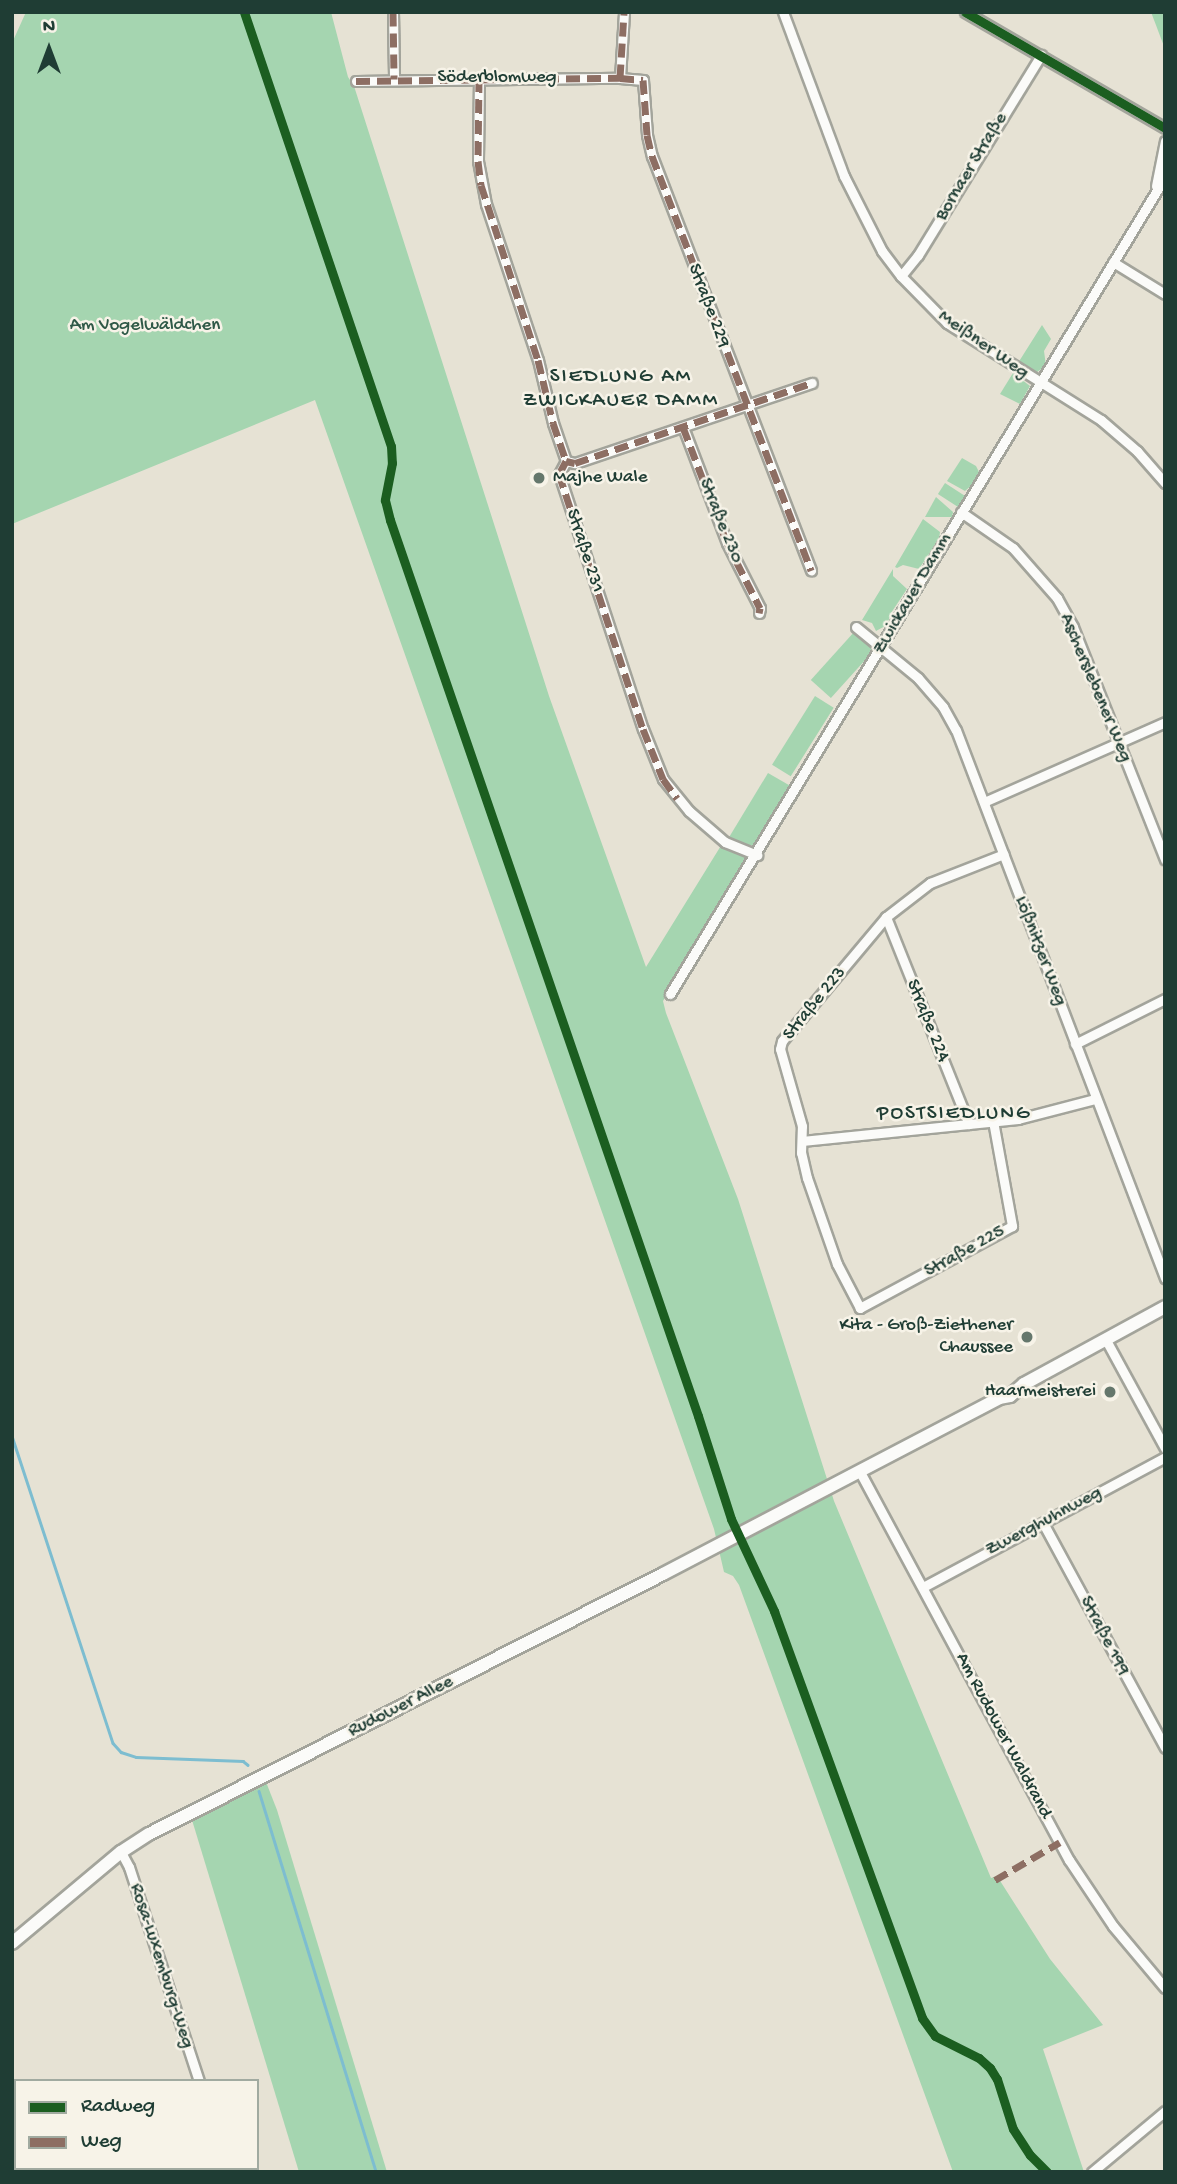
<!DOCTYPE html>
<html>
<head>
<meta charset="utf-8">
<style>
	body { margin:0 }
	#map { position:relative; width:1177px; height:2184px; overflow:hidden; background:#e6e2d4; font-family:"Gochi Hand",sans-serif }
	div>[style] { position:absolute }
	.green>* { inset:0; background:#a5d5b0; transform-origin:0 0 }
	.stream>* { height:2.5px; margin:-1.25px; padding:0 1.25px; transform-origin:1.25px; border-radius:1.25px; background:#7dbdd0 }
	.roads { filter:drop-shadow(2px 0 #a3a49b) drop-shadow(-2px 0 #a3a49b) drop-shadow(0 2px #a3a49b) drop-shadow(0 -2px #a3a49b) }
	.street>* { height:9px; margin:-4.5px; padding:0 4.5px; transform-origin:4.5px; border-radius:4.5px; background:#fbfbf9 }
	.secondary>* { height:12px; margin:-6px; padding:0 6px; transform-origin:6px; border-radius:6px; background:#fbfbf9 }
	.quiet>* { height:7px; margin-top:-3.5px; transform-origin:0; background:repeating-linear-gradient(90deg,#8d6e63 0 14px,transparent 0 21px) }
	.cycleway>* { height:9px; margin:-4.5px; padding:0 4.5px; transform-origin:4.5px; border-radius:4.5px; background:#1b5e20 }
	.dots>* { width:19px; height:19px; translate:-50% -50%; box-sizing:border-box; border:4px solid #f7f3e8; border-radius:50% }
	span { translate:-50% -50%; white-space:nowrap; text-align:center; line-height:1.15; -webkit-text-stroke:5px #f7f3e8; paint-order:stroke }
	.street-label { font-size:19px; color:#1f3d34 }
	.park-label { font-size:19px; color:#2f5947 }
	.poi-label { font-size:19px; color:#1f3d34 }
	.left { translate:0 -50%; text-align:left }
	.right { translate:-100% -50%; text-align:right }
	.neighbourhood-label { font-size:21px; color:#1f3d34; letter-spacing:2px }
	.frame { position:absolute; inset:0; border:14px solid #1f3d34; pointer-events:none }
	.legend { position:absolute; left:14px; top:2079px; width:245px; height:91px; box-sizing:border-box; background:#f7f3e8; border:2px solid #a1aaa0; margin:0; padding:9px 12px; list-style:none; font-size:21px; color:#1f3d34 }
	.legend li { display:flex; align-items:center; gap:14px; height:35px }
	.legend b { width:35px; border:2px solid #a1aaa0 }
	.north { position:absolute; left:14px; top:14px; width:70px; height:70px; -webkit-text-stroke:5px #f7f3e8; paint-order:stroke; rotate:0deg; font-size:19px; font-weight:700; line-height:28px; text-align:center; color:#1f3d34 }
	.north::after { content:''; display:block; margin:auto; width:24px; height:32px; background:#1f3d34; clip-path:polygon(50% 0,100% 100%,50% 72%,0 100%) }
</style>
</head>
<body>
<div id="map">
	<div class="green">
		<i style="clip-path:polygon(26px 12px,331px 12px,348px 77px,354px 86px,549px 696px,646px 967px,722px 844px,753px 856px,663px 1001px,666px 1013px,738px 1199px,834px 1501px,991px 1878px,997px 1876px,1050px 1959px,1103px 2025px,1043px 2049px,1084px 2172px,953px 2172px,739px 1585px,733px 1576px,724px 1572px,714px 1529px,315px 400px,12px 524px,12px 43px)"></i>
		<i style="clip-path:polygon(1151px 12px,1165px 12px,1165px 49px)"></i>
		<i style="clip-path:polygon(1042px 325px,1051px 339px,1044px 351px,1046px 366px,1037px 372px,1018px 363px)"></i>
		<i style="clip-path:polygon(1013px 373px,1030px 386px,1020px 404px,1000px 394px)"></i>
		<i style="clip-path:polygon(962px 458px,976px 466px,979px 472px,973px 484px,965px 491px,947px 481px)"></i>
		<i style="left:945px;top:483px;width:24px;height:13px;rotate:33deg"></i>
		<i style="clip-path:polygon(936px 497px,953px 512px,952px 517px,925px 517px)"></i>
		<i style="clip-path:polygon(923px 519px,940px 532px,939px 539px,919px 569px,903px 565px,897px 568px,895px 567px)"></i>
		<i style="clip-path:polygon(893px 569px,893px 576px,907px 589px,891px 613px,887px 625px,876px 631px,872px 623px,862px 620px)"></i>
		<i style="left:855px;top:631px;width:27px;height:66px;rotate:42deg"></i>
		<i style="left:815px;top:696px;width:22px;height:81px;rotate:32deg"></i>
		<i style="clip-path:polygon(768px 773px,794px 788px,759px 842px,748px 847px,728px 839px)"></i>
		<i style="clip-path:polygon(266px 1782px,277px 1810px,387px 2172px,299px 2172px,192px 1820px)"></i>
	</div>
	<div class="stream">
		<i style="left:12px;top:1436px;width:323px;rotate:71.8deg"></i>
		<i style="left:113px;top:1743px;width:12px;rotate:48deg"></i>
		<i style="left:121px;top:1752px;width:16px;rotate:18deg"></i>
		<i style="left:136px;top:1757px;width:107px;rotate:2.1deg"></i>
		<i style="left:243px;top:1761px;width:6px;rotate:39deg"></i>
		<i style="left:259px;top:1791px;width:399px;rotate:72.9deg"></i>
	</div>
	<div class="roads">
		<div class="street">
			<i style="left:393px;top:12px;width:67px;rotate:89.1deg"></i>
			<i style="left:783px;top:12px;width:175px;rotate:69.6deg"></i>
			<i style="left:844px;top:176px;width:84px;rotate:63.1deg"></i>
			<i style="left:882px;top:251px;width:31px;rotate:53deg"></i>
			<i style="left:901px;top:276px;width:66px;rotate:45.6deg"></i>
			<i style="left:947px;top:323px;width:182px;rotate:32.2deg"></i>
			<i style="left:1101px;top:420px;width:48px;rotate:40.7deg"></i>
			<i style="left:1137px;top:451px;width:43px;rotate:48.8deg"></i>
			<i style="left:965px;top:12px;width:231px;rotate:30.1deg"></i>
			<i style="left:479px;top:78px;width:83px;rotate:90.7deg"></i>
			<i style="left:478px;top:161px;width:44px;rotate:79.5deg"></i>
			<i style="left:486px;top:204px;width:164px;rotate:71.6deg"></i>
			<i style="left:538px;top:360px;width:65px;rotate:76.6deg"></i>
			<i style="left:553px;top:423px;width:40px;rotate:71.1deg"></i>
			<i style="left:566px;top:461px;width:15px;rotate:118deg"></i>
			<i style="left:559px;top:474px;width:268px;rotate:71.8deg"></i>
			<i style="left:643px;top:729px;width:54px;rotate:68.2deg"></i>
			<i style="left:663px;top:779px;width:41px;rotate:50.9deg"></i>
			<i style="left:689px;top:811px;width:48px;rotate:40.7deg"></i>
			<i style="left:725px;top:842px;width:35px;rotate:22deg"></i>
			<i style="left:620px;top:78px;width:66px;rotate:-86.5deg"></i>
			<i style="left:356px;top:81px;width:264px;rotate:-0.7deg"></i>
			<i style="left:620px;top:78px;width:23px;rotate:5deg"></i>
			<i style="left:643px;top:80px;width:55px;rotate:85.8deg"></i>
			<i style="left:647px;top:135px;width:22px;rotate:77deg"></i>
			<i style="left:652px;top:156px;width:444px;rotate:69deg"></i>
			<i style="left:1156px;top:186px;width:46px;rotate:-78.7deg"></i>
			<i style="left:1113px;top:262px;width:61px;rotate:31.6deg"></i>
			<i style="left:901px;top:276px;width:27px;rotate:-51deg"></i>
			<i style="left:918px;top:255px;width:235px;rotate:-58.4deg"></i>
			<i style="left:683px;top:427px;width:124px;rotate:69.2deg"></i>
			<i style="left:727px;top:543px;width:73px;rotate:63.1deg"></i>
			<i style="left:760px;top:608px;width:5px;rotate:101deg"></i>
			<i style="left:566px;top:461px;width:9px;rotate:13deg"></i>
			<i style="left:575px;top:463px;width:250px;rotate:-18.7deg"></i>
			<i style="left:961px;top:512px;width:63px;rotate:34.7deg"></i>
			<i style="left:1013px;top:548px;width:67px;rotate:48.7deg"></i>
			<i style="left:1057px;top:598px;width:33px;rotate:61deg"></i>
			<i style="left:1073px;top:627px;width:250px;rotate:68.4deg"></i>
			<i style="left:856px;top:627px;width:80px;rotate:39.4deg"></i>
			<i style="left:918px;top:678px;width:38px;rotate:49deg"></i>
			<i style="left:943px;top:707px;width:26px;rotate:61deg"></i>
			<i style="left:956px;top:730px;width:587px;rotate:69.12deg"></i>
			<i style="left:984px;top:802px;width:198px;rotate:-23.8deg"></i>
			<i style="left:886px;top:917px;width:223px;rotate:68.2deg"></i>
			<i style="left:670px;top:994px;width:955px;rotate:-58.79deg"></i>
			<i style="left:1075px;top:1044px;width:101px;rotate:-26.6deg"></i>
			<i style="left:993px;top:1121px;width:107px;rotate:79.7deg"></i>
			<i style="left:1012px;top:1226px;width:173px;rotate:151.7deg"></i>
			<i style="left:860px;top:1308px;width:50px;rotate:-117.6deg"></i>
			<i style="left:837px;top:1264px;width:91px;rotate:-109.2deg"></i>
			<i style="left:807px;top:1178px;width:26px;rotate:-103deg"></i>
			<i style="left:801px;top:1153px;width:27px;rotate:-88deg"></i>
			<i style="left:802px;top:1126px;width:80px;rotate:-105.9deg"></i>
			<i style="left:780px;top:1049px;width:8px;rotate:-76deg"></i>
			<i style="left:782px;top:1041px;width:162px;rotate:-50deg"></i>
			<i style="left:886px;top:917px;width:56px;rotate:-37.7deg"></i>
			<i style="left:930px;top:883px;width:79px;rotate:-21.4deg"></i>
			<i style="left:802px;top:1141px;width:217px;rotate:-5.8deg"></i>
			<i style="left:1018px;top:1119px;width:80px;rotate:-14.6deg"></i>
			<i style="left:1106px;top:1340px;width:123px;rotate:61.4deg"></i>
			<i style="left:860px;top:1472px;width:441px;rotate:61.7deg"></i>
			<i style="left:1069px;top:1860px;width:79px;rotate:56.3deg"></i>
			<i style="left:1113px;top:1926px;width:81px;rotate:50deg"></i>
			<i style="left:1043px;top:1523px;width:256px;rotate:61.5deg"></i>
			<i style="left:923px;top:1587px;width:275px;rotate:-28.2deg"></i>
			<i style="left:121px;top:1852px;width:17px;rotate:62deg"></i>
			<i style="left:129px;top:1867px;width:225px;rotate:71.9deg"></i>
			<i style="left:227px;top:2168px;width:4px;rotate:76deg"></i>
			<i style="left:1092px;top:2172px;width:95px;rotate:-39.9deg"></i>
		</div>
		<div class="secondary">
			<i style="left:12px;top:1943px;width:142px;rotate:-39.9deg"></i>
			<i style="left:121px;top:1852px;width:33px;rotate:-33deg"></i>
			<i style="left:149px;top:1834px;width:576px;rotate:-26.83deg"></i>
			<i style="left:663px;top:1574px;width:379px;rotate:-27.6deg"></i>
			<i style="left:999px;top:1398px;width:11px;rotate:-10deg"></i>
			<i style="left:1010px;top:1396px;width:18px;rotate:-41deg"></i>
			<i style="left:1024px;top:1384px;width:161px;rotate:-28.6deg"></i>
		</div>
	</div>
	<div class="quiet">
		<i style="left:393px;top:12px;width:67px;rotate:89.1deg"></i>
		<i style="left:479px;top:78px;width:83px;rotate:90.7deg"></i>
		<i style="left:478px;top:161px;width:24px;rotate:83deg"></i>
		<i style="left:481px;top:185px;width:184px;rotate:72deg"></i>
		<i style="left:538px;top:360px;width:65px;rotate:76.6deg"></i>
		<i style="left:553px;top:423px;width:40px;rotate:71.1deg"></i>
		<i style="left:566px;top:461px;width:15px;rotate:118deg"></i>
		<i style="left:559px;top:474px;width:268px;rotate:71.8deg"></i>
		<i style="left:643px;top:729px;width:54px;rotate:68.2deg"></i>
		<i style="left:663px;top:779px;width:24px;rotate:54deg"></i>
		<i style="left:620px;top:78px;width:66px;rotate:-86.5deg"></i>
		<i style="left:356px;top:81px;width:264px;rotate:-0.7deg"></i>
		<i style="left:620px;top:78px;width:23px;rotate:5deg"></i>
		<i style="left:643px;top:80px;width:55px;rotate:85.8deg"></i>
		<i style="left:647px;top:135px;width:22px;rotate:77deg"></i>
		<i style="left:652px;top:156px;width:444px;rotate:69deg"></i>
		<i style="left:683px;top:427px;width:124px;rotate:69.2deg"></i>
		<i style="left:727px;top:543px;width:73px;rotate:63.1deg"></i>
		<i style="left:760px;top:608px;width:5px;rotate:101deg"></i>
		<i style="left:566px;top:461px;width:9px;rotate:13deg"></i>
		<i style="left:575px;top:463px;width:250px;rotate:-18.7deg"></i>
		<i style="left:995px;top:1880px;width:75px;rotate:-30.3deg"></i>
	</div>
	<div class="cycleway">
		<i style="left:244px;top:12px;width:458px;rotate:71.3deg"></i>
		<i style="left:391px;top:446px;width:17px;rotate:87deg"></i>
		<i style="left:392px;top:463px;width:38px;rotate:101deg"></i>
		<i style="left:385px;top:500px;width:21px;rotate:76deg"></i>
		<i style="left:390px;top:520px;width:947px;rotate:71.03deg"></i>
		<i style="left:698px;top:1416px;width:108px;rotate:72.2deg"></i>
		<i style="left:731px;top:1519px;width:102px;rotate:64.9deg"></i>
		<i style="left:774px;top:1611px;width:433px;rotate:70deg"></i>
		<i style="left:922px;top:2018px;width:22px;rotate:54deg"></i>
		<i style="left:935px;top:2036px;width:49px;rotate:26.6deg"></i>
		<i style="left:979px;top:2058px;width:15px;rotate:42deg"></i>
		<i style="left:990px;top:2068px;width:13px;rotate:58deg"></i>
		<i style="left:997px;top:2079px;width:52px;rotate:72.3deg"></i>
		<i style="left:1013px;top:2129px;width:31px;rotate:57deg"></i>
		<i style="left:1030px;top:2155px;width:24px;rotate:45deg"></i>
		<i style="left:965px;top:12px;width:231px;rotate:30.1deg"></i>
	</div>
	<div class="dots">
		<i style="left:539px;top:478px;background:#65776c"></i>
		<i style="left:1027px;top:1337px;background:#65776c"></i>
		<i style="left:1110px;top:1392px;background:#65776c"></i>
	</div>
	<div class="street-label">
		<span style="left:497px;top:78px">Söderblomweg</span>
		<span style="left:972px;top:167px;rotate:-59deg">Bornaer Straße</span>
		<span style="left:708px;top:306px;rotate:69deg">Straße 229</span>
		<span style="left:983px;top:345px;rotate:35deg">Meißner Weg</span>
		<span style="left:720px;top:521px;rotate:68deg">Straße 230</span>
		<span style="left:584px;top:551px;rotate:72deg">Straße 231</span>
		<span style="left:913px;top:594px;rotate:-60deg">Zwickauer Damm</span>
		<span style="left:1095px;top:688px;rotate:67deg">Ascherslebener Weg</span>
		<span style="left:1040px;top:951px;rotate:69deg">Lößnitzer Weg</span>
		<span style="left:815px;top:1004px;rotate:-51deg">Straße 223</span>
		<span style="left:927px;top:1021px;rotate:68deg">Straße 224</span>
		<span style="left:965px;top:1252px;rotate:-29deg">Straße 225</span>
		<span style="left:1044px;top:1522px;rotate:-28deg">Zwerghuhnweg</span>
		<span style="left:1104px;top:1636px;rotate:62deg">Straße 199</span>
		<span style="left:401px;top:1707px;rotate:-27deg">Rudower Allee</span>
		<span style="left:1003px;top:1736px;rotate:62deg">Am Rudower Waldrand</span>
		<span style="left:161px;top:1966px;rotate:72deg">Rosa-Luxemburg-Weg</span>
	</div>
	<div class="park-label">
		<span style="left:145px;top:326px">Am Vogelwäldchen</span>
	</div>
	<div class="poi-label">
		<span class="left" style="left:553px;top:478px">Majhe Wale</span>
		<span class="right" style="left:1013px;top:1337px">Kita - Groß-Ziethener<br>Chaussee</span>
		<span class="right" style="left:1096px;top:1392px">Haarmeisterei</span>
	</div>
	<div class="neighbourhood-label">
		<span style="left:621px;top:390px">SIEDLUNG AM<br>ZWICKAUER DAMM</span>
		<span style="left:954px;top:1115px">POSTSIEDLUNG</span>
	</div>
	<div class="frame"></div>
	<ul class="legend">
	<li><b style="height:9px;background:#1b5e20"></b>Radweg</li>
	<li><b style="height:9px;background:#8d6e63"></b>Weg</li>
	</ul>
	<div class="north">N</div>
</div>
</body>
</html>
